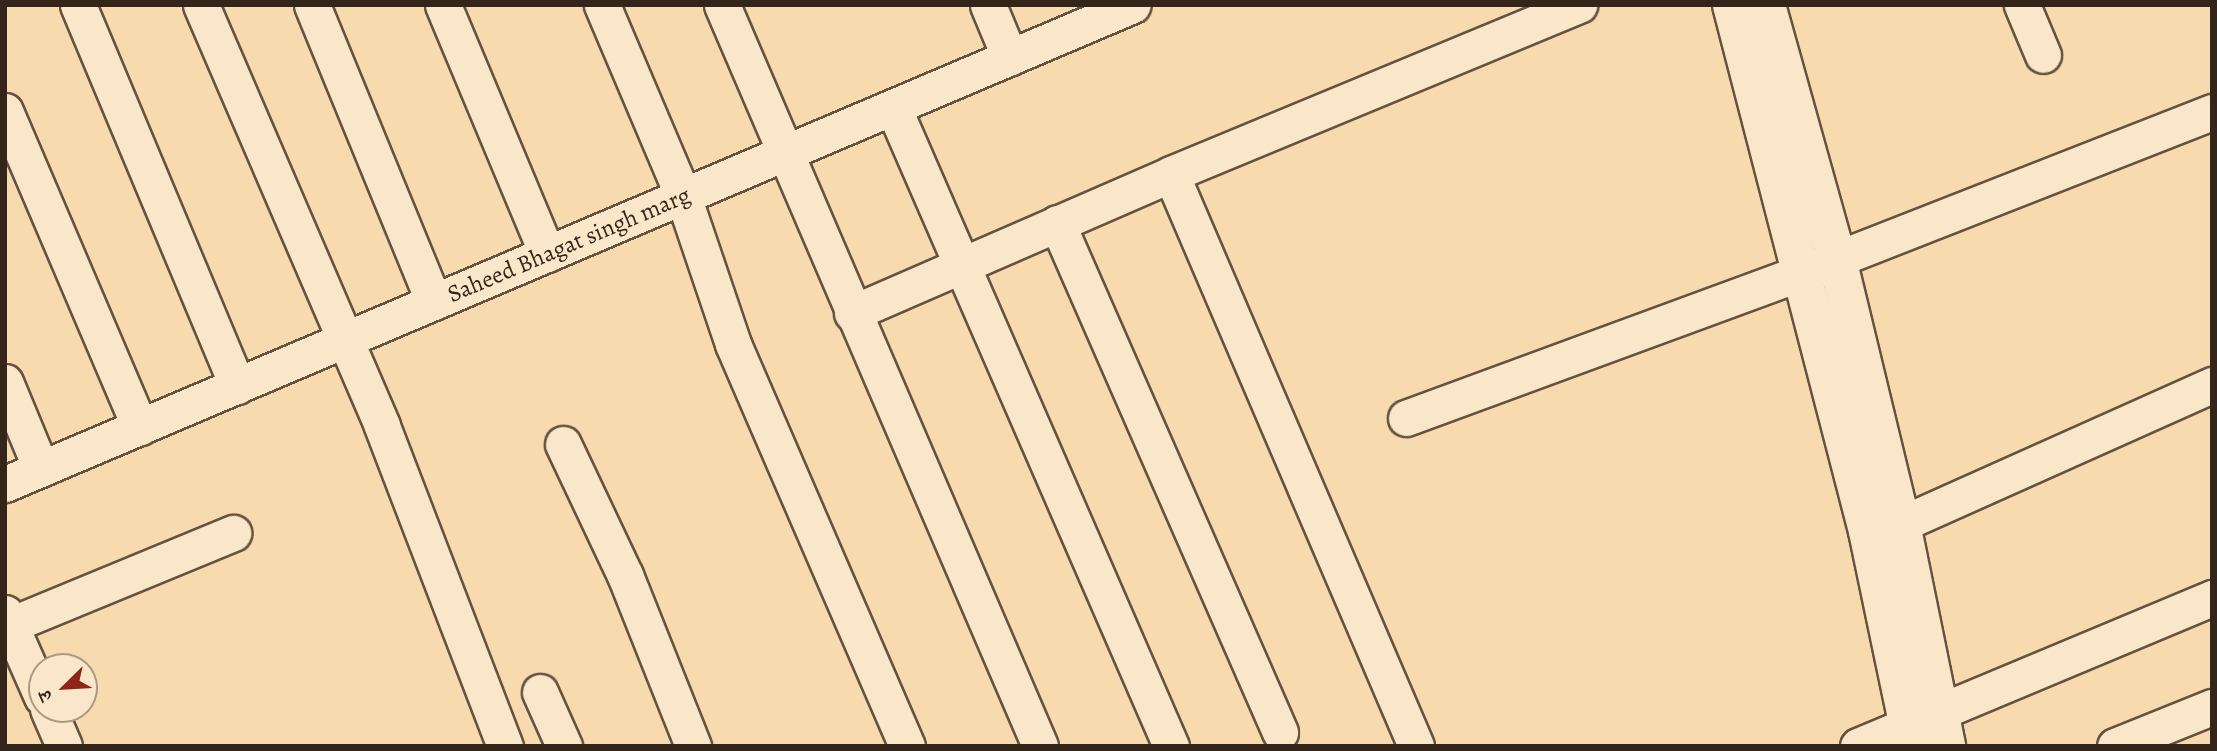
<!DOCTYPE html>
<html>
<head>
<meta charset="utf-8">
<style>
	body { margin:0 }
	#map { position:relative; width:2217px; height:751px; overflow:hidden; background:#f7daae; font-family:Alegreya,"Noto Serif Devanagari",serif }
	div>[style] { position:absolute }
	.roads { filter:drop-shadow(2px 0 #655240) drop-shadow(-2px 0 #655240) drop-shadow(0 2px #655240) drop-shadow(0 -2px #655240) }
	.minor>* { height:35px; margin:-17.5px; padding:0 17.5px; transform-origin:17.5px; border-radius:17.5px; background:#fae7ca }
	.secondary>* { height:38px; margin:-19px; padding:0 19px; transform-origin:19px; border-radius:19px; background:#fae7ca }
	span { translate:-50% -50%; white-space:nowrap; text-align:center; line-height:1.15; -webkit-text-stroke:7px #fae7ca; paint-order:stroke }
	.street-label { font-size:24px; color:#34251b }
	.frame { position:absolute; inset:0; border:7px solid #34251b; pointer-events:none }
	.north { position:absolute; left:28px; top:653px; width:70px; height:70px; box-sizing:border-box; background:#fae7ca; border:2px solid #ab9984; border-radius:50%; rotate:246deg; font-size:19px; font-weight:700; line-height:28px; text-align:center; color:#34251b }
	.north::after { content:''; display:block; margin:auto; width:24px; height:32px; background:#8f2418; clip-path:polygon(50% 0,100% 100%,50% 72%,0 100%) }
</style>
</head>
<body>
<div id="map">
	<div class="roads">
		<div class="minor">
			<i style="left:78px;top:5px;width:413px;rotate:67.3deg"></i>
			<i style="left:201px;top:5px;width:458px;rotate:66.7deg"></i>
			<i style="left:382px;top:426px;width:343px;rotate:69deg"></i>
			<i style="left:312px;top:5px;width:321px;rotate:67.7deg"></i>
			<i style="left:443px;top:5px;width:270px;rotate:67.3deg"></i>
			<i style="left:602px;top:5px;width:207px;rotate:67deg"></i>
			<i style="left:683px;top:196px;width:156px;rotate:71.3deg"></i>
			<i style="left:733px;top:344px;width:438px;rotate:66.6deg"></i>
			<i style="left:722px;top:5px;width:806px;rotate:66.77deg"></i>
			<i style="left:988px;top:5px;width:57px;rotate:67.5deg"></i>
			<i style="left:2022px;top:5px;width:54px;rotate:67.2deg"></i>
			<i style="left:893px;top:107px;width:697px;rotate:66.49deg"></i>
			<i style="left:5px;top:111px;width:344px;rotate:66.9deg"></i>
			<i style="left:1171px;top:174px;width:622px;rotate:66.81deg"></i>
			<i style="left:1057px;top:223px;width:556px;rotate:66.34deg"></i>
			<i style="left:852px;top:313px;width:348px;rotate:-23.5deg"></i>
			<i style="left:1171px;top:174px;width:442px;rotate:-22.5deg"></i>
			<i style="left:5px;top:382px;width:94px;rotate:67.5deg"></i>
			<i style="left:1406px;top:418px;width:459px;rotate:-20.2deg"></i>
			<i style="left:1837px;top:259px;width:403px;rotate:-21.4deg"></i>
			<i style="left:563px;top:444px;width:145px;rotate:64.7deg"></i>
			<i style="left:625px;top:575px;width:184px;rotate:68.3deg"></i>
			<i style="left:5px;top:484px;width:1225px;rotate:-23.01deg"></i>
			<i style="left:1901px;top:524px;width:341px;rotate:-24.1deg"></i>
			<i style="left:5px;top:613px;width:92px;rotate:66.2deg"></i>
			<i style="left:5px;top:627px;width:247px;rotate:-22.4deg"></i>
			<i style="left:540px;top:692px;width:59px;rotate:66deg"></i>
			<i style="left:48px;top:709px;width:40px;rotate:66.6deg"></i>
			<i style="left:1858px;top:746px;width:384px;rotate:-22.7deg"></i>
			<i style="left:2115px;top:746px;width:105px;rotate:-21.9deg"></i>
		</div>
		<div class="secondary">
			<i style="left:1732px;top:5px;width:543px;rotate:75.5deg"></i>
			<i style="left:1868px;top:531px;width:220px;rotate:78.2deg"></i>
			<i style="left:1766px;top:5px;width:264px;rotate:74.4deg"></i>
			<i style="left:1837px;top:259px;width:273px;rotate:76.4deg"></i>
			<i style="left:1901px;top:524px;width:227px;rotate:78.5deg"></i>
		</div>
	</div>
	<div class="street-label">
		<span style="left:569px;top:245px;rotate:-23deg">Saheed Bhagat singh marg</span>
	</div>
	<div class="frame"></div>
	<div class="north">उ</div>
</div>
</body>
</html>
